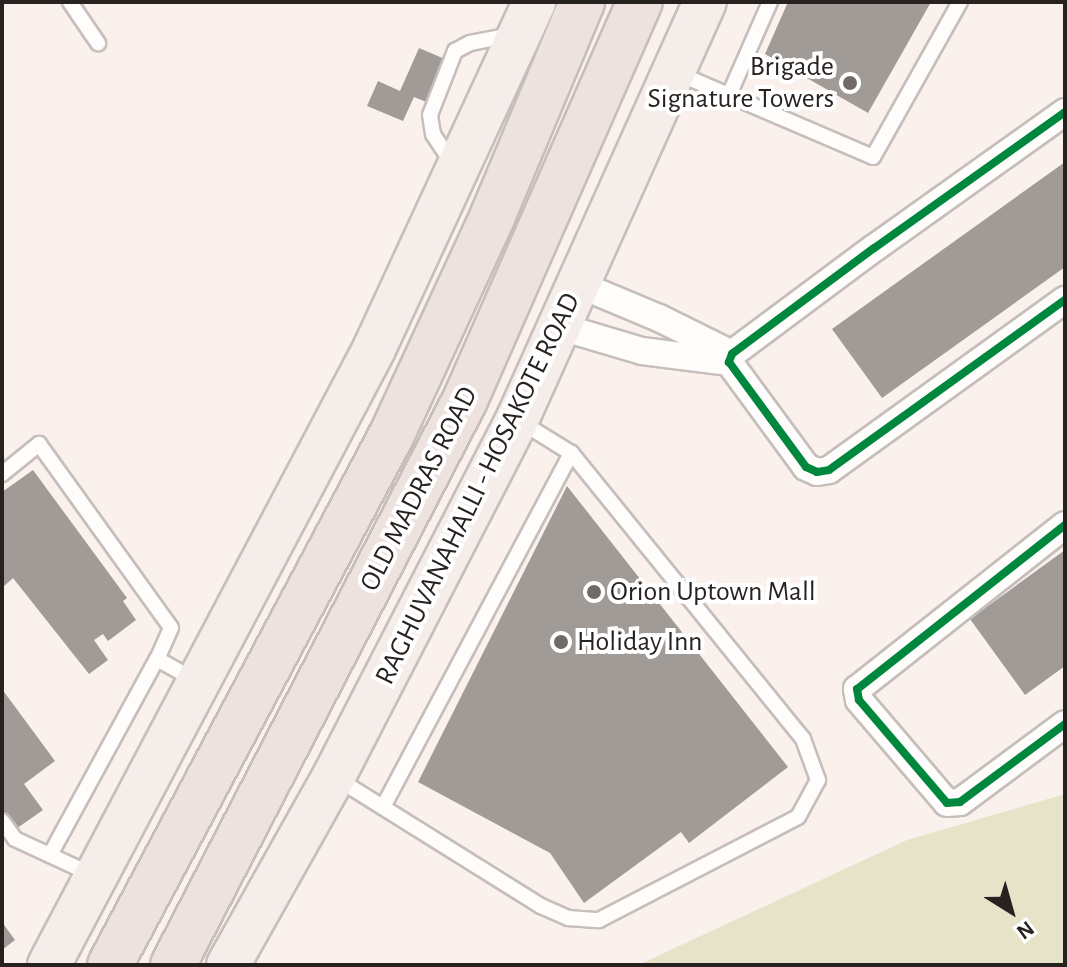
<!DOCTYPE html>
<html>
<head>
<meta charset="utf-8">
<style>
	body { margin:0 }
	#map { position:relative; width:1067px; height:967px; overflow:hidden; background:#faf1ed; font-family:"Alegreya Sans",sans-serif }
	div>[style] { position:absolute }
	.green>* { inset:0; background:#e6e3c9 }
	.building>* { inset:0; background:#a19b97 }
	.roads { filter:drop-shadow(2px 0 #c5bebb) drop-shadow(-2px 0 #c5bebb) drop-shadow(0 2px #c5bebb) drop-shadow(0 -2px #c5bebb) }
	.lane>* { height:14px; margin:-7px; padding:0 7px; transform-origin:7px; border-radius:7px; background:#fefdfc }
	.street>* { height:26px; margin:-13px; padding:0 13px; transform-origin:13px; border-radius:13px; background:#fefdfc }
	.primary>* { height:42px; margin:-21px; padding:0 21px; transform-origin:21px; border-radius:21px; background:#f5edea }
	.highway>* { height:44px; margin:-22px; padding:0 22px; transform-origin:22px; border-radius:22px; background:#eee2df }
	.cycleway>* { height:8px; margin:-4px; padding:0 4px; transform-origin:4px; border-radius:4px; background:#00873e }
	.dots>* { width:22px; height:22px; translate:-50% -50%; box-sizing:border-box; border:4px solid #fff; border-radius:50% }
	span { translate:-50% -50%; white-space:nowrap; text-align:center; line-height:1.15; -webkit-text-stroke:8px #fff; paint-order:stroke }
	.poi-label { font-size:28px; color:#27221f }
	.right { translate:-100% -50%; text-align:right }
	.left { translate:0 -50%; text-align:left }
	.street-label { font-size:28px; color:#27221f }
	.frame { position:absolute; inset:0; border:4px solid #27221f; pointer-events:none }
	.north { position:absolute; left:971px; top:871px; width:80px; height:80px; -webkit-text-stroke:6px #fff; paint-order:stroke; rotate:143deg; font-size:22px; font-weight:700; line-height:32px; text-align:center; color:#27221f }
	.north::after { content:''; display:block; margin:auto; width:28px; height:36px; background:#27221f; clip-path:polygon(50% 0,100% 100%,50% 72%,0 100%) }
</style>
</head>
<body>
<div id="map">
	<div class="green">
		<i style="clip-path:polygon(1065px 794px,1065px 965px,638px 965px,907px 840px)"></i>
	</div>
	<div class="building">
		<i style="clip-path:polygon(788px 2px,931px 2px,868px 113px,765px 54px)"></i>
		<i style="clip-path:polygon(419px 48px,447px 60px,429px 103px,414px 97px,403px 121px,367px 106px,378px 81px,400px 91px)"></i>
		<i style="clip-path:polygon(1065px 162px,1065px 267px,882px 398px,832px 329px)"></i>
		<i style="clip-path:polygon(33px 470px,127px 598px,123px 601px,136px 620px,108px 641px,103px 634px,94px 640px,108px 660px,89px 674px,13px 578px,2px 588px,2px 492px)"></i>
		<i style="clip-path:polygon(567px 486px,788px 767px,689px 843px,681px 832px,584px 903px,550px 853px,418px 782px)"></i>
		<i style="clip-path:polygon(1065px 550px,1065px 666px,1025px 695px,970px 619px)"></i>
		<i style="clip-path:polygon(2px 689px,55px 761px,24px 784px,43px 810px,13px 831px,2px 816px)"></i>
		<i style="clip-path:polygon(2px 922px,15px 940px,2px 950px)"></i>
	</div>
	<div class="roads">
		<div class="lane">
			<i style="left:70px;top:2px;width:50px;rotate:55.7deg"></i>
			<i style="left:677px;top:73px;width:213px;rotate:23.2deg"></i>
			<i style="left:873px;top:157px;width:178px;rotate:-60.7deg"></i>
			<i style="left:729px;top:95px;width:102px;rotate:-66.2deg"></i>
			<i style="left:453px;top:164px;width:36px;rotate:-124deg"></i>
			<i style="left:433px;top:134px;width:19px;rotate:-99deg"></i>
			<i style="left:430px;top:115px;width:69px;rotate:-68.7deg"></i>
			<i style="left:455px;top:51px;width:17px;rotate:-28deg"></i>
			<i style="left:470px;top:43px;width:43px;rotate:-10.8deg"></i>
			<i style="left:2px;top:474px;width:48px;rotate:-39deg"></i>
			<i style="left:39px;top:444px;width:226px;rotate:54.3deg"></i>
			<i style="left:171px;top:628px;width:34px;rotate:114deg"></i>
			<i style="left:157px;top:659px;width:43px;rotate:28.9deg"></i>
			<i style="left:336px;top:778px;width:242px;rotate:32deg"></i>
			<i style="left:541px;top:906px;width:30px;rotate:24deg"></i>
			<i style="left:568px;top:918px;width:31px;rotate:4deg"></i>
			<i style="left:599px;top:920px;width:224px;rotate:-27.4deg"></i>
			<i style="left:798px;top:817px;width:42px;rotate:-61.6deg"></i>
			<i style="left:818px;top:780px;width:44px;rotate:-110.1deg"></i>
			<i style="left:803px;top:739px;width:368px;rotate:-129deg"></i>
			<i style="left:571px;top:453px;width:59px;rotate:-148.2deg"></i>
			<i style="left:383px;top:807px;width:401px;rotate:-62deg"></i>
			<i style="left:2px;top:821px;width:22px;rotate:54deg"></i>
			<i style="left:15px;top:839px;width:86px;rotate:24.8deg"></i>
			<i style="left:50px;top:855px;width:223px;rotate:-61.4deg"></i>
		</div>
		<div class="street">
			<i style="left:1065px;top:112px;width:234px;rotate:144.5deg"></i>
			<i style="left:874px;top:248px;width:177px;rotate:143.3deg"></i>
			<i style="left:732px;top:354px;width:9px;rotate:111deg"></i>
			<i style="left:729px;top:362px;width:130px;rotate:53.7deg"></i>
			<i style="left:806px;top:467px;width:12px;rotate:24deg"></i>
			<i style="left:817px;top:472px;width:12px;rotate:-9deg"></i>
			<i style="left:829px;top:470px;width:291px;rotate:-35.8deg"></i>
			<i style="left:580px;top:285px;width:86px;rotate:22.7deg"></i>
			<i style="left:659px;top:318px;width:81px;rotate:26.3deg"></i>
			<i style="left:561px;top:327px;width:84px;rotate:16.5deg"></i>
			<i style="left:642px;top:351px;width:88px;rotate:7.2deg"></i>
			<i style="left:1065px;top:525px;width:265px;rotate:141.7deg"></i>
			<i style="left:857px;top:689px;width:11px;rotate:80deg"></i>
			<i style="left:859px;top:700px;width:135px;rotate:49.5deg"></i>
			<i style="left:947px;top:803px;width:13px;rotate:-4deg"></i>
			<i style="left:960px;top:802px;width:131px;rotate:-36.6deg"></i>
		</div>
		<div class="primary">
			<i style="left:49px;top:965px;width:696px;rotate:-62.18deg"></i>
			<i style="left:374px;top:349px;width:382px;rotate:-65.2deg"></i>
			<i style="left:228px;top:965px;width:217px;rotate:-60.7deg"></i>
			<i style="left:334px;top:776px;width:400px;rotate:-62.8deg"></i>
			<i style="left:517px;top:420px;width:458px;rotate:-65.8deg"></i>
		</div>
		<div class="highway">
			<i style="left:110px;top:965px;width:601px;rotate:-62.03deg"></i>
			<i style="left:392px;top:434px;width:241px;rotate:-65.2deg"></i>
			<i style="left:493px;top:215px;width:231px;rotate:-67.3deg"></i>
			<i style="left:173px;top:965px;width:636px;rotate:-62.67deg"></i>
			<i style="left:465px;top:400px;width:435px;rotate:-66.3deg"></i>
		</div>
	</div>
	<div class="cycleway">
		<i style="left:1065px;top:112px;width:234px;rotate:144.5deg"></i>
		<i style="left:874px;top:248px;width:177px;rotate:143.3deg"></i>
		<i style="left:732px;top:354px;width:9px;rotate:111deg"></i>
		<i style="left:729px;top:362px;width:130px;rotate:53.7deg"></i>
		<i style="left:806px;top:467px;width:12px;rotate:24deg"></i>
		<i style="left:817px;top:472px;width:12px;rotate:-9deg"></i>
		<i style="left:829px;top:470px;width:291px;rotate:-35.8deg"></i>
		<i style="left:1065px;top:525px;width:265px;rotate:141.7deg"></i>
		<i style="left:857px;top:689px;width:11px;rotate:80deg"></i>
		<i style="left:859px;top:700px;width:135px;rotate:49.5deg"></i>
		<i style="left:947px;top:803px;width:13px;rotate:-4deg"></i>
		<i style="left:960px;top:802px;width:131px;rotate:-36.6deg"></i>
	</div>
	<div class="dots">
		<i style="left:850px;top:83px;background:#716a67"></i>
		<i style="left:594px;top:592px;background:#716a67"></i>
		<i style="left:561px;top:642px;background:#716a67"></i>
	</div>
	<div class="poi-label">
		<span class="right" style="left:834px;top:83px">Brigade<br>Signature Towers</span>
		<span class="left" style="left:610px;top:592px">Orion Uptown Mall</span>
		<span class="left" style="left:577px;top:642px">Holiday Inn</span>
	</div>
	<div class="street-label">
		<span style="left:419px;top:489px;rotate:-63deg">OLD MADRAS ROAD</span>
		<span style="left:478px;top:489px;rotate:-64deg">RAGHUVANAHALLI - HOSAKOTE ROAD</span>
	</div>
	<div class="frame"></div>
	<div class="north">N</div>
</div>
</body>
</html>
